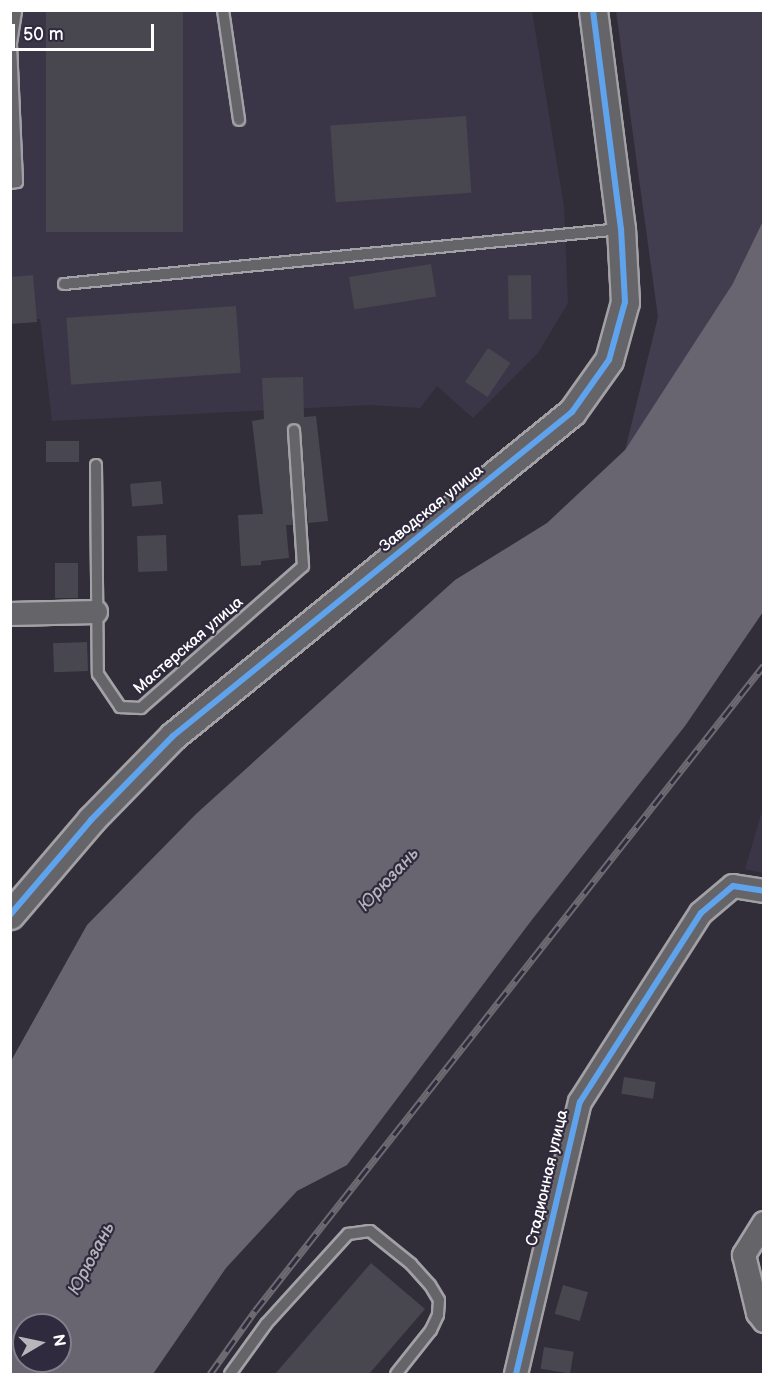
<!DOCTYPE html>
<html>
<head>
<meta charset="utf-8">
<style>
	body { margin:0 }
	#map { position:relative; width:774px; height:1385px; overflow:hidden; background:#312e39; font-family:"Balsamiq Sans",sans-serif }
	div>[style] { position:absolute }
	.built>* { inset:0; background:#3b3647 }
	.green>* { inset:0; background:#433e4f }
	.water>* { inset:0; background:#686571 }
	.building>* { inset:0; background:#48464e; transform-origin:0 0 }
	.roads { filter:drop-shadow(2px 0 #a2a1a6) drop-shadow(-2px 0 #a2a1a6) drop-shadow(0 2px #a2a1a6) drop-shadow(0 -2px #a2a1a6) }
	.service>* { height:10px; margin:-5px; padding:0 5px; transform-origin:5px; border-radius:5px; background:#656469 }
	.minor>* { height:22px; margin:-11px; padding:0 11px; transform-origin:11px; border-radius:11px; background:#656469 }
	.tertiary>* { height:27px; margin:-13.5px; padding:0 13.5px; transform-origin:13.5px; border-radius:13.5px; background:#656469 }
	.rail>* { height:7px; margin-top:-3.5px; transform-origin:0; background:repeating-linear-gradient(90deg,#2f2a3d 0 14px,#6d6b71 0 28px); box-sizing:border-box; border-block:2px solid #6d6b71 }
	.cycleway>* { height:6px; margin:-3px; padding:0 3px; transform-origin:3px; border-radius:3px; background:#60a3ed }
	span { translate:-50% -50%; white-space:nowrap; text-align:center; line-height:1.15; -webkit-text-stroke:4.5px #2f2a3d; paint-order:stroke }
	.street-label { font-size:16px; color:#fff }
	.water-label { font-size:18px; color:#b6b4bb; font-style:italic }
	.frame { position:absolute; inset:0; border:12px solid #fff; pointer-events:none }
	.north { position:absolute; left:12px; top:1313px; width:60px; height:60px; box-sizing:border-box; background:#2f2a3d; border:2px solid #827f8b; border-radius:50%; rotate:81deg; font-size:16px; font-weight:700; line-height:24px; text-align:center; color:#fff }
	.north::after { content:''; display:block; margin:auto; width:21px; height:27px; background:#b7b6ba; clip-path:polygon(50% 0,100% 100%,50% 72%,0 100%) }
	.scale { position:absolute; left:12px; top:24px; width:142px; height:27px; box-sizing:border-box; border:3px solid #fff; border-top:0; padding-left:8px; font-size:18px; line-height:21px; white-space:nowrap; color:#fff; -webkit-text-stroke:4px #2f2a3d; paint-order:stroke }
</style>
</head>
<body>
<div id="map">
	<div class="built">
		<i style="clip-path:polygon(10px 11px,532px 11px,564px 207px,568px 303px,538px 353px,473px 418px,437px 386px,420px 408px,369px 405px,52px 421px,40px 319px,11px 319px)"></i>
		<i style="clip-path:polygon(763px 808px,763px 873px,745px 869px)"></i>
	</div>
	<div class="green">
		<i style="clip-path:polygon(616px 11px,764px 11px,763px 221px,728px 293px,625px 450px,658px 317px)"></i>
	</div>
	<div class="water">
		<i style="clip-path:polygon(evenodd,763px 221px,763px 612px,685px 726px,531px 921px,347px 1165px,297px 1191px,226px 1268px,153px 1374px,11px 1374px,11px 1061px,87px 925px,196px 814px,455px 580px,547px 523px,625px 450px,732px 285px,763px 221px,24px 1325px,60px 1325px,60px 1361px,24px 1361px,24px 1325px)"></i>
	</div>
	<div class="building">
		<i style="left:46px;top:10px;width:137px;height:222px"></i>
		<i style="left:466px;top:116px;width:77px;height:136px;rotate:86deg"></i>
		<i style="left:431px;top:264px;width:33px;height:83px;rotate:81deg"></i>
		<i style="clip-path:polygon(33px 275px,37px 322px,10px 324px,10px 277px)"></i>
		<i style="left:531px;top:275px;width:44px;height:23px;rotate:89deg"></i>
		<i style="left:236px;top:306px;width:67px;height:170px;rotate:86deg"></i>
		<i style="left:488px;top:348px;width:27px;height:41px;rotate:34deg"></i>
		<i style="clip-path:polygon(303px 377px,304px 417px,316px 416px,328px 521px,308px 523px,301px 430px,298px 424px,290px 424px,287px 430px,293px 525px,286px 525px,289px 558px,261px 561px,261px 565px,241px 566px,238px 515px,263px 514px,252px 421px,264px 419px,262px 378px)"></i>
		<i style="left:79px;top:441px;width:21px;height:33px;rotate:90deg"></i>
		<i style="left:161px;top:481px;width:23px;height:31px;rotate:85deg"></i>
		<i style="left:166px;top:535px;width:36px;height:29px;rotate:88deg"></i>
		<i style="left:55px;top:563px;width:23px;height:35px"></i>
		<i style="left:87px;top:642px;width:29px;height:34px;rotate:88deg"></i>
		<i style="left:624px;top:1077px;width:32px;height:17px;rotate:9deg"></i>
		<i style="clip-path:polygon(371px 1263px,425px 1309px,369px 1374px,275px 1374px)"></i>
		<i style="left:563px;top:1285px;width:26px;height:30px;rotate:16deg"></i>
		<i style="left:544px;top:1347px;width:30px;height:22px;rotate:9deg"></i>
	</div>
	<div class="roads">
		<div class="service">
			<i style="left:223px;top:10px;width:111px;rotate:81.7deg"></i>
			<i style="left:10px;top:183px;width:7px;rotate:-8deg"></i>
			<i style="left:17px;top:182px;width:139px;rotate:-92.5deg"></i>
			<i style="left:11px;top:43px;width:33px;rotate:-81deg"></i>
			<i style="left:64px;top:284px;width:560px;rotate:-5.64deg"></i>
			<i style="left:96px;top:465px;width:209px;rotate:89.5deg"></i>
			<i style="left:98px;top:674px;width:40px;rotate:56deg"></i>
			<i style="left:120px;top:707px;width:21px;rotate:3deg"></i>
			<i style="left:141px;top:708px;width:215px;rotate:-41.2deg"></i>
			<i style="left:303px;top:566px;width:136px;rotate:-93.8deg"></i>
			<i style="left:230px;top:1374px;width:62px;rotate:-54.2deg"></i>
			<i style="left:266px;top:1324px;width:122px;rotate:-47.7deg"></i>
			<i style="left:348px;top:1234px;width:22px;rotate:-8deg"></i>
			<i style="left:370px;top:1231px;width:53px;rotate:38.8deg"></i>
			<i style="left:411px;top:1264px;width:28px;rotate:48deg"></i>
			<i style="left:430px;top:1285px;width:17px;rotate:59deg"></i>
			<i style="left:439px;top:1300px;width:15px;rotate:94deg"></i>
			<i style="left:438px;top:1315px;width:17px;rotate:115deg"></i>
			<i style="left:431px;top:1330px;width:56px;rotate:128.5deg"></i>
		</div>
		<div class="minor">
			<i style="left:10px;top:614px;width:86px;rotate:-1.3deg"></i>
			<i style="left:764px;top:1223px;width:38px;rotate:122deg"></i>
			<i style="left:744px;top:1255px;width:60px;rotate:76.4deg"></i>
			<i style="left:758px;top:1313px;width:10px;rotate:53deg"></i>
			<i style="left:516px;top:1374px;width:279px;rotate:-76.8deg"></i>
			<i style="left:580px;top:1102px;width:224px;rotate:-57.4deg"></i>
			<i style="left:701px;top:913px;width:42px;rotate:-40.2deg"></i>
			<i style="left:733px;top:886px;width:31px;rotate:9deg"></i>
		</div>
		<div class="tertiary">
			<i style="left:10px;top:915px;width:125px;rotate:-49.5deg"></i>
			<i style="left:91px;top:820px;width:117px;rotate:-45.7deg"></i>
			<i style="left:173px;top:736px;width:514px;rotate:-39.08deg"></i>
			<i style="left:572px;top:412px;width:64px;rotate:-54.6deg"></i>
			<i style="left:609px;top:360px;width:60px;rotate:-74.6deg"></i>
			<i style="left:625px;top:302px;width:73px;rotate:-93.1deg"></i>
			<i style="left:621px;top:229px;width:221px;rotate:-97.3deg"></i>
		</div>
	</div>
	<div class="rail">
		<i style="left:210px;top:1374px;width:77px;rotate:-54.5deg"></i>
		<i style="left:255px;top:1311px;width:822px;rotate:-51.76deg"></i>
	</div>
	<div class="cycleway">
		<i style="left:10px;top:915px;width:125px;rotate:-49.5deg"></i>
		<i style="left:91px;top:820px;width:117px;rotate:-45.7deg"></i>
		<i style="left:173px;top:736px;width:514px;rotate:-39.08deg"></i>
		<i style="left:572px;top:412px;width:64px;rotate:-54.6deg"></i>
		<i style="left:609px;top:360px;width:60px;rotate:-74.6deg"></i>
		<i style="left:625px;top:302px;width:73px;rotate:-93.1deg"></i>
		<i style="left:621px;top:229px;width:221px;rotate:-97.3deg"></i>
		<i style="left:516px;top:1374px;width:279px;rotate:-76.8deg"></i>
		<i style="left:580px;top:1102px;width:224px;rotate:-57.4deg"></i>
		<i style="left:701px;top:913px;width:42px;rotate:-40.2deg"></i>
		<i style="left:733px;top:886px;width:31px;rotate:9deg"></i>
	</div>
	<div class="street-label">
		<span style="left:432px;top:509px;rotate:-39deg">Заводская улица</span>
		<span style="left:189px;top:646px;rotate:-41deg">Мастерская улица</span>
		<span style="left:548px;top:1178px;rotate:-77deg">Стадионная улица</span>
	</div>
	<div class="water-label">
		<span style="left:389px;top:880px;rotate:-47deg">Юрюзань</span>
		<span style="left:92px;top:1259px;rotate:-62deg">Юрюзань</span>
	</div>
	<div class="frame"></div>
	<div class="north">N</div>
	<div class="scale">50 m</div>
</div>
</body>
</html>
